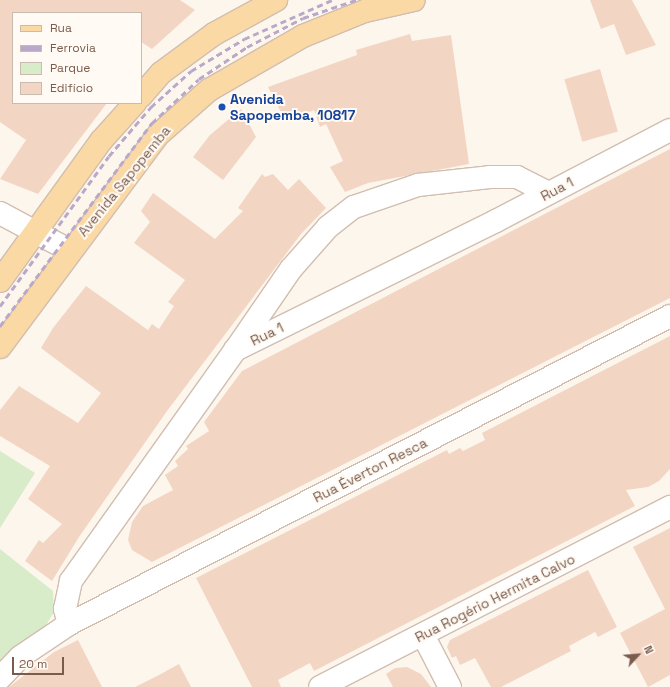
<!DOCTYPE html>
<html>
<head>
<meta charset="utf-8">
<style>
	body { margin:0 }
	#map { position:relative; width:670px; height:687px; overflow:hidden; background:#fdf6ec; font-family:"Space Grotesk",sans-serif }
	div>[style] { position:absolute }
	.green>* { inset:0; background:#d8ecc9 }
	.building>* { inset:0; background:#f3d5c3; transform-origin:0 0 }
	.roads { filter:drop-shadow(1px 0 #d1beb0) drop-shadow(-1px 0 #d1beb0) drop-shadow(0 1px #d1beb0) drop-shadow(0 -1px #d1beb0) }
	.minor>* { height:22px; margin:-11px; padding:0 11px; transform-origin:11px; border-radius:11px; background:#fff }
	.major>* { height:22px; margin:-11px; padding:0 11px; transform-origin:11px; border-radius:11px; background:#fbd9a5 }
	.rail>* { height:3px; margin-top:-1.5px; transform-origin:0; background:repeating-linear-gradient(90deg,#b9a8c9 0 6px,transparent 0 10px) }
	.dots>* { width:11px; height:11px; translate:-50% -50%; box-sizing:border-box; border:2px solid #fffaf3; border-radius:50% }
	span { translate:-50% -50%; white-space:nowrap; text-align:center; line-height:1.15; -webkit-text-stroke:4px #fffaf3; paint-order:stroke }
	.transit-label { font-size:14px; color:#164399; font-weight:700 }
	.left { translate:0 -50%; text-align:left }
	.street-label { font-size:14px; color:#7a5c4d }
	.legend { position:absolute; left:12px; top:12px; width:130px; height:92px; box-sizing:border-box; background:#fffaf3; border:1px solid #cabbb1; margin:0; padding:5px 7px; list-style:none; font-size:12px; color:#7a5c4d }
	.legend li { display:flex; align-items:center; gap:8px; height:20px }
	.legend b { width:20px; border:1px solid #cabbb1 }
	.north { position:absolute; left:618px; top:635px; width:40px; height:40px; -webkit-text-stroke:3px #fffaf3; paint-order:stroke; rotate:64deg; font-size:11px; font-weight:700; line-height:16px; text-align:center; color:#7a5c4d }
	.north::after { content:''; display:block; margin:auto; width:14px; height:18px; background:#7a5c4d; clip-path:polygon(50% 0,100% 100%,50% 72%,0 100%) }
	.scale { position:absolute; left:12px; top:657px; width:52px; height:18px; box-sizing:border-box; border:2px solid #7a5c4d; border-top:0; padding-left:5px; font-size:12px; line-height:14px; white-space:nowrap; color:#7a5c4d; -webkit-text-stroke:3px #fffaf3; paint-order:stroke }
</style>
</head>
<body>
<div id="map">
	<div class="green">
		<i style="clip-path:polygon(0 451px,35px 473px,0 528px)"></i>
		<i style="clip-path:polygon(0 549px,53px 591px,54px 612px,46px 625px,0 664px)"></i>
	</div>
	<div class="building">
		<i style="clip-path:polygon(0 0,180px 0,195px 10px,152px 49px,141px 42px,141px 13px,13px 13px,13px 103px,107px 103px,38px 194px,0 179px,26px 140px,0 122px)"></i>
		<i style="clip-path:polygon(590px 0,632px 0,656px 45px,626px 55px,614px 24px,601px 29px)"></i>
		<i style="clip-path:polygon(410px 34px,412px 41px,451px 35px,469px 164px,368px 183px,345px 192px,330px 167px,343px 161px,326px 124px,320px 127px,314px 110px,286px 122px,268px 87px,357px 55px,356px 50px)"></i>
		<i style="left:600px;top:69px;width:65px;height:37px;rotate:74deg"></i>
		<i style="clip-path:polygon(241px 109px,256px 137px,223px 180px,193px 157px,210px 135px)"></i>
		<i style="clip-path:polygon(670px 149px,670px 298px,152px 562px,132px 550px,128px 540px,132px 522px,143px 506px,173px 490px,165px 475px,178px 466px,175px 461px,188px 449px,186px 446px,209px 431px,204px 422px,242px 371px)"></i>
		<i style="clip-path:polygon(262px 174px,265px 177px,273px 174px,288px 190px,299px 179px,326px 208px,301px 234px,167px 411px,79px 537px,52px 581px,25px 561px,39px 540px,43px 543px,62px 524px,28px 499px,50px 466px,0 436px,0 410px,19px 386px,78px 423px,101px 393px,41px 348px,53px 328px,86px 286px,148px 330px,152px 324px,159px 329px,174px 306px,168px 302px,185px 280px,134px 243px,150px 222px,141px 211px,153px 193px,215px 239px,243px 211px,238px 208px)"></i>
		<i style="clip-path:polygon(670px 336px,670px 469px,659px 481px,648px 487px,626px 490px,635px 506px,314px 671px,310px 663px,278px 680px,281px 687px,252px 687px,196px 578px,447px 450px,449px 454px,460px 448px,463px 451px,485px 440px,482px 433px)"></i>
		<i style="clip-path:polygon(670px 528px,670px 675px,648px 687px,620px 633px,665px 609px,633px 547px)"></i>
		<i style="clip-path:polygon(588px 570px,617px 627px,598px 637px,595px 632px,569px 646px,571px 651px,501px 687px,491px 687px,475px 658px,460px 665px,456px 656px,452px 658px,447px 647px,450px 640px)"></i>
		<i style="clip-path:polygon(78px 640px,102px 687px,9px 687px,54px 652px)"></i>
		<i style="clip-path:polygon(179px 664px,191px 687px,135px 687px,159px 675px)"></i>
		<i style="clip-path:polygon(407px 667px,421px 674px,431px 687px,393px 687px,386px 674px,395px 668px)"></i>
	</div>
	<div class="roads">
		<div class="minor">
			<i style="left:0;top:213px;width:78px;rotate:28.2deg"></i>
			<i style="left:236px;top:349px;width:97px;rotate:-55.5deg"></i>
			<i style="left:291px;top:269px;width:56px;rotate:-48.6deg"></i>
			<i style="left:328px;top:227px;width:33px;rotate:-38deg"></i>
			<i style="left:354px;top:207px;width:68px;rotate:-19deg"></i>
			<i style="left:418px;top:185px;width:72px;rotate:-6.3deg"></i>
			<i style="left:490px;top:177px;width:27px"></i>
			<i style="left:517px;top:177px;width:35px;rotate:27deg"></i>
			<i style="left:69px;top:624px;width:675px;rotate:-27.13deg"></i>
			<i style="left:423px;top:635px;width:59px;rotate:62.6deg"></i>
			<i style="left:0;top:678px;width:29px;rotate:-46deg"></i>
			<i style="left:20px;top:657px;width:59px;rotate:-34deg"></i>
			<i style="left:69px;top:624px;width:16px;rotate:-105deg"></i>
			<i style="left:65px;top:609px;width:29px;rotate:-78deg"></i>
			<i style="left:71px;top:581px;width:283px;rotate:-54.6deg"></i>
			<i style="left:235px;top:350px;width:291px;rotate:-26.3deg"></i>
			<i style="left:496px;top:221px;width:196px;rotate:-27.6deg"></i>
			<i style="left:320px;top:687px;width:394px;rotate:-27.2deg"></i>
		</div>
		<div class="major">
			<i style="left:141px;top:96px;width:30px;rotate:-49deg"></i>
			<i style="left:161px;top:73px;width:66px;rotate:-36.3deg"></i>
			<i style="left:214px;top:34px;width:71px;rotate:-28.7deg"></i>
			<i style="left:0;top:281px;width:173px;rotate:-54.2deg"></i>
			<i style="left:101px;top:141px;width:51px;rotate:-48.2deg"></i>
			<i style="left:0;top:347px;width:264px;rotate:-53.3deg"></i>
			<i style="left:158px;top:135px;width:68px;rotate:-41.4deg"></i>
			<i style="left:209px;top:90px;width:108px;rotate:-29.9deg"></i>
			<i style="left:303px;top:36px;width:67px;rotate:-22deg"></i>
			<i style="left:365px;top:11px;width:50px;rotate:-12.7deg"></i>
		</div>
	</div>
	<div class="rail">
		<i style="left:0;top:306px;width:185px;rotate:-54deg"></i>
		<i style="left:109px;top:156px;width:65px;rotate:-49.4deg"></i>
		<i style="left:151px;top:107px;width:54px;rotate:-42deg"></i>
		<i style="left:191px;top:71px;width:62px;rotate:-31.1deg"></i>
		<i style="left:244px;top:39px;width:96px;rotate:-23.9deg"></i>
		<i style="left:0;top:326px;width:254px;rotate:-53.2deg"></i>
		<i style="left:152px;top:123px;width:64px;rotate:-43.1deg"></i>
		<i style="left:199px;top:79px;width:58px;rotate:-33.7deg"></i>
		<i style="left:247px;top:47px;width:63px;rotate:-27.4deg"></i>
		<i style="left:303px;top:18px;width:56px;rotate:-18.8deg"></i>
	</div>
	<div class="dots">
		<i style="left:222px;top:107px;background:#1a4fb4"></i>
	</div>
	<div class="transit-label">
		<span class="left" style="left:230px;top:107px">Avenida<br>Sapopemba, 10817</span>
	</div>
	<div class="street-label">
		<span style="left:124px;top:181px;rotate:-51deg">Avenida Sapopemba</span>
		<span style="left:557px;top:189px;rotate:-28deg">Rua 1</span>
		<span style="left:267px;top:334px;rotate:-26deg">Rua 1</span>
		<span style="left:370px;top:470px;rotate:-27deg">Rua Éverton Resca</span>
		<span style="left:495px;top:598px;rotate:-27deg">Rua Rogério Hermita Calvo</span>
	</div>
	<ul class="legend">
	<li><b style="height:5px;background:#fbd9a5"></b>Rua</li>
	<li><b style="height:5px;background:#b9a8c9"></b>Ferrovia</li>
	<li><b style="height:11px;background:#d8ecc9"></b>Parque</li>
	<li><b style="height:11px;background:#f3d5c3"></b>Edifício</li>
	</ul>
	<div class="north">N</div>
	<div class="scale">20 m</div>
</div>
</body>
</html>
